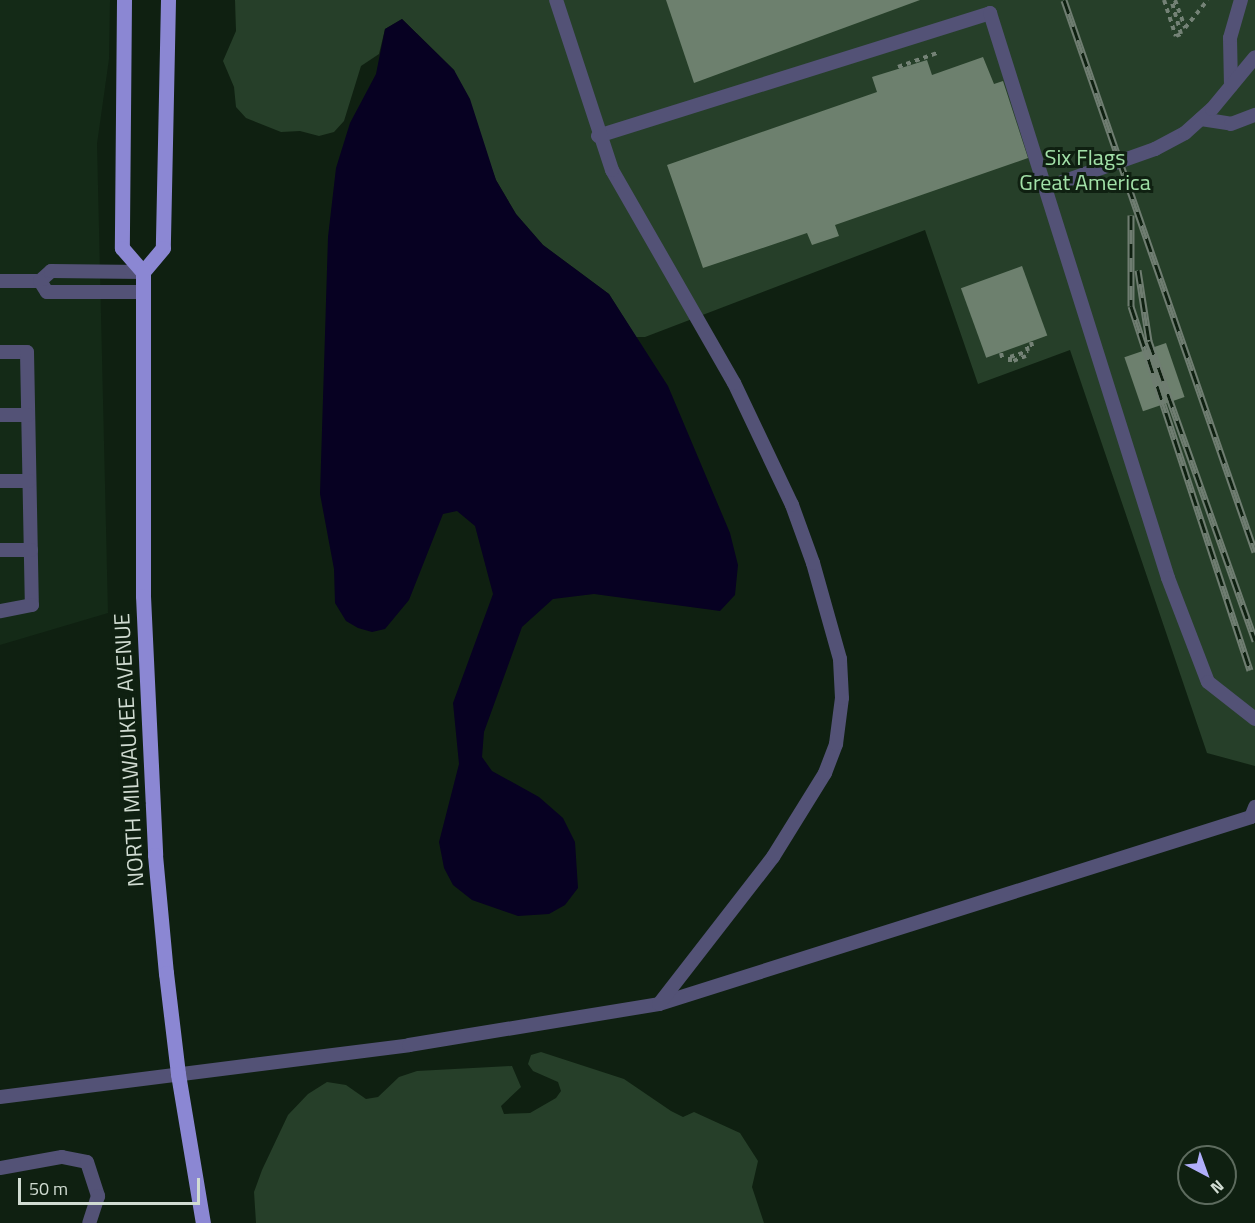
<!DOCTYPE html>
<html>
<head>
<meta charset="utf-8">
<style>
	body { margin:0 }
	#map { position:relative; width:1255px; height:1223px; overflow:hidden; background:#0f2011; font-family:"Titillium Web",sans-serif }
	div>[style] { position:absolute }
	.built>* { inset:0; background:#142a17 }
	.green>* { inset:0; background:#263f29 }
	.water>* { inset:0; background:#070122 }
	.building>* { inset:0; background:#6d806e; transform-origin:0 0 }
	.path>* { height:4px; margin-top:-2px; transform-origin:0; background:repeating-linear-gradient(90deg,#748276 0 4.5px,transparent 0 9px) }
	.service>* { height:14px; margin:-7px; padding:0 7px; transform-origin:7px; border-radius:7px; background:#535276 }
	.primary>* { height:15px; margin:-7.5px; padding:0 7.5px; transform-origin:7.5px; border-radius:7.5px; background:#8b87d3 }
	.rail>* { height:7px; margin-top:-3.5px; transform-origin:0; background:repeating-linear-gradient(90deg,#0f2011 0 14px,#6f7d71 0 28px); box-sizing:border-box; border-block:2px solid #6f7d71 }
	span { translate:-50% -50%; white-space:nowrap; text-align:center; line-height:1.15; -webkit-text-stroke:6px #0f2011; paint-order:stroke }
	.park-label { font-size:22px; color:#a2e1a8 }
	.street-label { font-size:22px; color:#d1dcd2 }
	.north { position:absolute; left:1177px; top:1145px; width:60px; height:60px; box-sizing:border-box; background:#0f2011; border:2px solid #5d6b5e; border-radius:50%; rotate:139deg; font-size:16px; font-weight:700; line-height:24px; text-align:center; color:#d1dcd2 }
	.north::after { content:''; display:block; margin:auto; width:21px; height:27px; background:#b0aefa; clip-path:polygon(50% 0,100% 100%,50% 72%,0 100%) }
	.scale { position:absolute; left:18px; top:1178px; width:182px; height:27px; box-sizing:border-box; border:3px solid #d1dcd2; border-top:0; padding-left:8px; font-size:18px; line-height:21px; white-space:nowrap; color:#d1dcd2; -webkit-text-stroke:4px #0f2011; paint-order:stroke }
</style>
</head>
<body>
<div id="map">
	<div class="built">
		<i style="clip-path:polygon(0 0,110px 0,109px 59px,97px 144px,108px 613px,0 645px)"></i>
	</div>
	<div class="green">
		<i style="clip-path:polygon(235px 0,1255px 0,1255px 766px,1207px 753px,1070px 350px,978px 384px,925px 230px,645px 337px,636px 337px,609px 294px,543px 245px,516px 214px,496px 180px,454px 70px,402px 19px,385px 29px,379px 54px,361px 66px,344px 121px,334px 132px,319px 136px,300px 131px,281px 132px,246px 118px,236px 107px,234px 87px,223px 61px,236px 31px)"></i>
		<i style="clip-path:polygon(541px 1052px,624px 1079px,671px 1111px,683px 1117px,694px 1112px,740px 1133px,758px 1161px,752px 1187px,764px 1223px,256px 1223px,254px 1192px,262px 1170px,288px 1115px,308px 1094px,327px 1082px,346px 1085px,366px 1099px,378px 1097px,399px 1077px,417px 1071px,512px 1066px,521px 1087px,501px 1106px,504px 1114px,530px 1113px,556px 1098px,561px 1091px,558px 1082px,533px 1071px,528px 1064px,531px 1055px)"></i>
	</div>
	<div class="water">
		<i style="clip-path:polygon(402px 19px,454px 70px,470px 99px,496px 180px,516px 214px,543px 245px,609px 294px,668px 386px,730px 533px,738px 565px,735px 595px,720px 611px,594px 594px,553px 599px,522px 627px,484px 732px,482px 757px,492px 771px,539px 797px,563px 818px,575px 842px,578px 888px,565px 905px,549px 914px,518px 916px,472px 900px,453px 885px,444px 868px,439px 842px,459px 764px,453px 703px,493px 594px,475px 526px,457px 511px,443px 514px,409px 600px,385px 629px,372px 632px,358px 628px,346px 621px,335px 603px,334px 569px,320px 494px,328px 237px,336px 168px,350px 123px,376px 74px,385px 29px)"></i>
	</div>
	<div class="building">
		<i style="clip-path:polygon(666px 0,920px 0,694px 83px)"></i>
		<i style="clip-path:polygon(983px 57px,994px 84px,1003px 81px,1028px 158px,835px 225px,839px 236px,812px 245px,807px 233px,703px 268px,667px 165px,877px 92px,872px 77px,927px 60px,932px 75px)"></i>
		<i style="left:1022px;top:266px;width:74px;height:65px;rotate:70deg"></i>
		<i style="left:1166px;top:343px;width:57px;height:44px;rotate:71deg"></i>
	</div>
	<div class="path">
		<i style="left:1164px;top:0;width:38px;rotate:72deg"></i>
		<i style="left:1176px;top:36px;width:5px;rotate:-22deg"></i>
		<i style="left:1181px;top:34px;width:35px;rotate:-106deg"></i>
		<i style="left:1175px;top:0;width:30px;rotate:70deg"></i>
		<i style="left:1185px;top:28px;width:36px;rotate:-51deg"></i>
		<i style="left:898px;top:67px;width:41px;rotate:-19.7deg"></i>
		<i style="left:1031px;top:342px;width:8px;rotate:76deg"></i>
		<i style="left:1001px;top:353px;width:8px;rotate:76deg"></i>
		<i style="left:1026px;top:356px;width:17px;rotate:159deg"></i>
		<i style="left:1010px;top:362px;width:5px;rotate:-90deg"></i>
		<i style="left:1010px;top:357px;width:19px;rotate:-18deg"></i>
		<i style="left:1028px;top:351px;width:7px;rotate:-106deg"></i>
	</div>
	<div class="service">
		<i style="left:1231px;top:86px;width:48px;rotate:-91.2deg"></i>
		<i style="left:1230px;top:38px;width:40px;rotate:-74deg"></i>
		<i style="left:1201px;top:119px;width:30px;rotate:9deg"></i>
		<i style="left:1231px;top:124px;width:26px;rotate:-21deg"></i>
		<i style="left:598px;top:136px;width:411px;rotate:-17.4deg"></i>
		<i style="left:990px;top:13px;width:592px;rotate:72.51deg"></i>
		<i style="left:1168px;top:578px;width:111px;rotate:69deg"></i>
		<i style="left:1208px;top:682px;width:60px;rotate:38.2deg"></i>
		<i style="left:1045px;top:188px;width:117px;rotate:-19.5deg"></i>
		<i style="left:1155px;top:149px;width:34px;rotate:-28deg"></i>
		<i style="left:1185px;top:133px;width:36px;rotate:-42deg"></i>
		<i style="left:1212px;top:109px;width:67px;rotate:-50.4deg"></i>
		<i style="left:0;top:281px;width:40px"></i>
		<i style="left:40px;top:281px;width:15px;rotate:-42deg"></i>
		<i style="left:51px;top:271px;width:92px;rotate:0.6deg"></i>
		<i style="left:40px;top:281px;width:13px;rotate:58deg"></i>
		<i style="left:47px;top:292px;width:96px"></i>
		<i style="left:0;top:352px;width:27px"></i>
		<i style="left:27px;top:352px;width:253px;rotate:88.9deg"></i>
		<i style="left:32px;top:605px;width:33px;rotate:169deg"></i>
		<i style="left:0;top:415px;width:28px"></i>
		<i style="left:0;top:481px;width:29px"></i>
		<i style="left:0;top:550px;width:31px"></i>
		<i style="left:659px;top:1004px;width:621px;rotate:-17.53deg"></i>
		<i style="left:1251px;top:817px;width:11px;rotate:-68deg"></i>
		<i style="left:0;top:1097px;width:412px;rotate:-7.2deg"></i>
		<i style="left:409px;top:1045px;width:253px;rotate:-9.3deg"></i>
		<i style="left:659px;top:1004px;width:186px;rotate:-52.2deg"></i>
		<i style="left:773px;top:857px;width:99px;rotate:-58.2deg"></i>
		<i style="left:825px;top:773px;width:31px;rotate:-69deg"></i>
		<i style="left:836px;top:744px;width:46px;rotate:-82.6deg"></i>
		<i style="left:842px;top:698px;width:39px;rotate:-93deg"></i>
		<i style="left:840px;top:659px;width:100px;rotate:-105.7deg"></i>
		<i style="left:813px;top:563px;width:62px;rotate:-109.9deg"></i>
		<i style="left:792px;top:505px;width:135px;rotate:-115.4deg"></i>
		<i style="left:734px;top:383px;width:245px;rotate:-119.8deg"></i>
		<i style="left:612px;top:170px;width:179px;rotate:-108.2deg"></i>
		<i style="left:0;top:1168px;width:63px;rotate:-10.1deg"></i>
		<i style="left:62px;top:1157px;width:25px;rotate:11deg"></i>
		<i style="left:87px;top:1162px;width:36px;rotate:72deg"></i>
		<i style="left:98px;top:1196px;width:28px;rotate:108deg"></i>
	</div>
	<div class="primary">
		<i style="left:124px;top:0;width:248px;rotate:90.5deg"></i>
		<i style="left:122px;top:248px;width:32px;rotate:49deg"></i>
		<i style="left:168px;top:0;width:248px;rotate:91.2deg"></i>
		<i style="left:163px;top:248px;width:31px;rotate:130deg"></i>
		<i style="left:143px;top:272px;width:324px;rotate:90deg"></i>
		<i style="left:143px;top:596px;width:259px;rotate:87.3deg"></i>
		<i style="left:155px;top:855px;width:119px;rotate:84.7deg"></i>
		<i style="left:166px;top:973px;width:102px;rotate:83.2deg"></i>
		<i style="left:178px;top:1074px;width:151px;rotate:80.5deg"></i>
	</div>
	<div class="rail">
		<i style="left:1064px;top:0;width:584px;rotate:70.91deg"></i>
		<i style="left:1131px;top:215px;width:91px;rotate:90deg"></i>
		<i style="left:1131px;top:306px;width:383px;rotate:71.9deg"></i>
		<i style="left:1138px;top:270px;width:72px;rotate:81.2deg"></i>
		<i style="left:1149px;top:341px;width:318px;rotate:70.5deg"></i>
	</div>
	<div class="park-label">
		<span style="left:1085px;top:170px">Six Flags<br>Great America</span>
	</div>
	<div class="street-label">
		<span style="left:129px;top:750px;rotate:-93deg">NORTH MILWAUKEE AVENUE</span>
	</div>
	<div class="north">N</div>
	<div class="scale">50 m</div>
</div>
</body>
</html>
